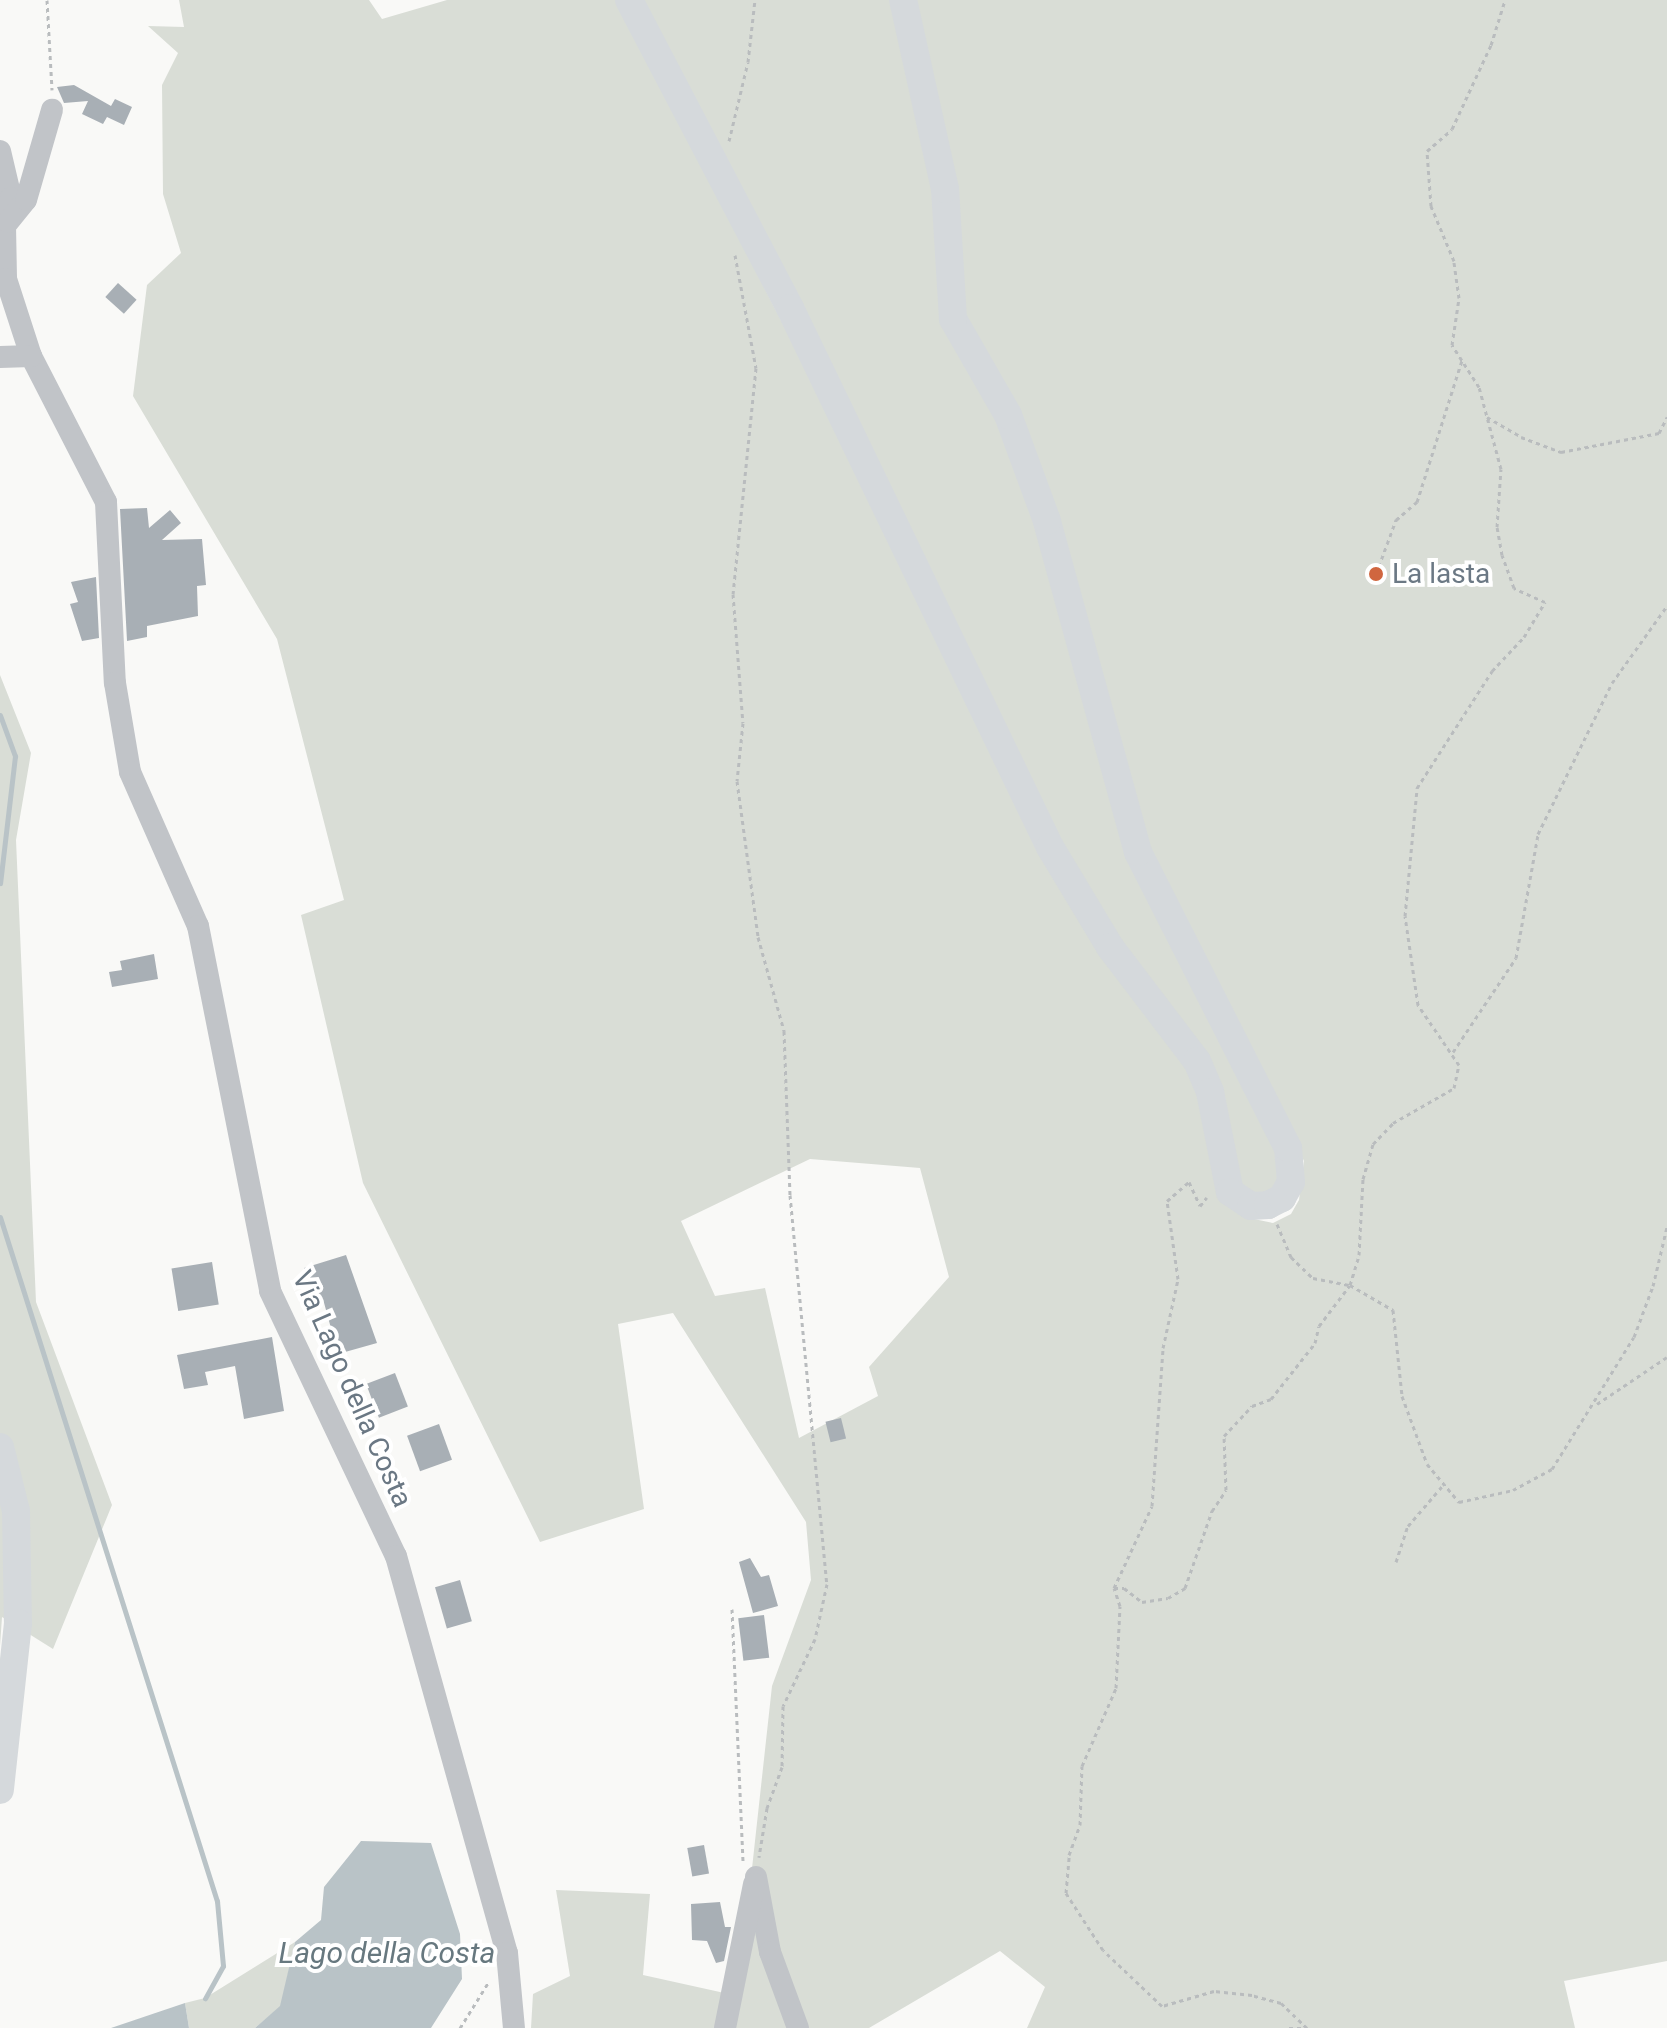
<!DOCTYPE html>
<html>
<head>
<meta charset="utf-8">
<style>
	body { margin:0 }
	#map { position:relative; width:1667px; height:2028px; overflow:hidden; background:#f9f9f7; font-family:Roboto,sans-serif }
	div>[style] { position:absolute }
	.green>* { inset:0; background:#d9ddd6 }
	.water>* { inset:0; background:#b9c3c7 }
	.stream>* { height:5px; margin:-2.5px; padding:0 2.5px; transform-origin:2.5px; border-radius:2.5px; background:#b9c3c7 }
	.building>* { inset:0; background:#a8afb5; transform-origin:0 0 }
	.path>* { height:3px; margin-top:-1.5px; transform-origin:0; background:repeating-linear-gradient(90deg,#b9bcbe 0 4px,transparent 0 8px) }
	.minor>* { height:22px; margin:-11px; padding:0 11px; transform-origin:11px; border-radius:11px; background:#c1c4c8 }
	.major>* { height:28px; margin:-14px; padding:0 14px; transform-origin:14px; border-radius:14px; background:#d5d9dc }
	.dots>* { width:22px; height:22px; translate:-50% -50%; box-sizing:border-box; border:4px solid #fff; border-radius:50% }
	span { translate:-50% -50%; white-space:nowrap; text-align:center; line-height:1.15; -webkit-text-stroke:8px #fff; paint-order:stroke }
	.poi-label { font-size:28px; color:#6b7884 }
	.left { translate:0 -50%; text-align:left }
	.street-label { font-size:28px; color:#6b7884 }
	.water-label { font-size:30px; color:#67787f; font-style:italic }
</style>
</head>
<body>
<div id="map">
	<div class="green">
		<i style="clip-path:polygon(evenodd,179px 0,369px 0,382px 19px,447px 0,617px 0,919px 590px,1189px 1065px,1249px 1218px,1273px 1223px,1291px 1214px,1299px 1200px,1304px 1161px,1149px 847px,964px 316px,914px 0,1667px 0,1667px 1961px,1564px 1981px,1575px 2028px,1027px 2028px,1045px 1987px,1000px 1951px,869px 2028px,531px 2028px,533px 1994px,570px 1976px,556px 1890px,650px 1894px,643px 1975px,738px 1996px,772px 1686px,811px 1580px,806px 1522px,673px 1313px,618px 1324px,644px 1509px,540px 1542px,363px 1183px,301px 915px,344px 900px,277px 639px,133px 396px,147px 285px,181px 253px,163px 194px,162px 85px,178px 53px,148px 26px,184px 27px,179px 0,810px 1159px,920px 1168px,949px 1277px,869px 1367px,878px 1396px,799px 1438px,765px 1288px,715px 1296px,681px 1221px,810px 1159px)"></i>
		<i style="clip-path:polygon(641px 0,892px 0,934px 190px,943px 322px,999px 420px,1037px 525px,1128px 855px,1278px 1152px,1280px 1181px,1271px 1192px,1246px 1192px,1235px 1176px,1229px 1128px,1059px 843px)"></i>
		<i style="clip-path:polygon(0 675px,31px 753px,16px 840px,36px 1302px,112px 1505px,53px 1649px,2px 1617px,0 1646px)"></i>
		<i style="clip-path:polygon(295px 1942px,281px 2006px,255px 2028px,189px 2028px,185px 2003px,205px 1998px)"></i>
	</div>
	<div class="water">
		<i style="clip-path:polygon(361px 1841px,431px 1843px,460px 1934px,462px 1979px,431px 2028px,255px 2028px,280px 2006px,295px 1942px,321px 1920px,324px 1887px)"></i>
		<i style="clip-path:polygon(185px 2003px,189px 2028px,111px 2028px)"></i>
	</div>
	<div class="stream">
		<i style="left:0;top:715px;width:44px;rotate:69.9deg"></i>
		<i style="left:15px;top:756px;width:128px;rotate:96.7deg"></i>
		<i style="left:0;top:1217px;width:718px;rotate:72.4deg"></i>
		<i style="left:217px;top:1901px;width:65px;rotate:84.7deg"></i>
		<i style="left:223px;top:1966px;width:37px;rotate:119deg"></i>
	</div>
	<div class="building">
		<i style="clip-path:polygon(74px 85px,111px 106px,115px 99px,132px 107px,124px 125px,107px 117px,103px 124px,82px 114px,88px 101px,64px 103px,57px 87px)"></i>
		<i style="left:118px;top:283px;width:25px;height:19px;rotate:42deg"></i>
		<i style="clip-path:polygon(147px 508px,149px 528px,170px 510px,181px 523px,162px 540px,202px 539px,206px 585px,197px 586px,198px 616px,147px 626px,147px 637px,127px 641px,120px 509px)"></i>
		<i style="clip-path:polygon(96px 577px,99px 638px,82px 641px,70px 604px,78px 602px,71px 582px)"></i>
		<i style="clip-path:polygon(154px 954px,158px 979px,112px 987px,109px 972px,122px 970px,120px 961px)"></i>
		<i style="clip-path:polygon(346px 1255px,377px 1343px,338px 1354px,323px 1299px,315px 1301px,304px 1268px)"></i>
		<i style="left:212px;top:1262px;width:43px;height:41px;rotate:81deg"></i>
		<i style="clip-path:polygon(272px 1337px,284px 1411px,244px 1419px,235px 1366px,205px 1372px,208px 1385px,184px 1389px,177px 1355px)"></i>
		<i style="left:395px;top:1373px;width:36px;height:31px;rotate:69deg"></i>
		<i style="left:841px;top:1418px;width:21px;height:16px;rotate:76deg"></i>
		<i style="left:439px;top:1424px;width:38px;height:34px;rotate:70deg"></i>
		<i style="clip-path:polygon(750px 1558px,761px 1577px,769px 1575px,778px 1606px,753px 1613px,739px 1562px)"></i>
		<i style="left:460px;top:1580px;width:43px;height:26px;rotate:74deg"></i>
		<i style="left:764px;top:1615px;width:43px;height:26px;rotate:83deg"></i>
		<i style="left:704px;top:1845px;width:29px;height:17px;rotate:80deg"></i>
		<i style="clip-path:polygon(720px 1902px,725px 1927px,731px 1927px,724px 1961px,716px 1963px,707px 1941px,692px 1940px,691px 1904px)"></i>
	</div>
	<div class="path">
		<i style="left:47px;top:0;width:90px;rotate:86.8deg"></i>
		<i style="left:729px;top:141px;width:81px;rotate:-76.5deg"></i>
		<i style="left:748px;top:62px;width:62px;rotate:-83.6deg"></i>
		<i style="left:735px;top:255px;width:115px;rotate:79.5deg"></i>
		<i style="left:756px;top:368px;width:227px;rotate:95.8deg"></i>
		<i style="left:733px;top:594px;width:129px;rotate:85.6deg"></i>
		<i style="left:743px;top:723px;width:58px;rotate:95.9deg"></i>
		<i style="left:737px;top:781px;width:157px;rotate:82.3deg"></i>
		<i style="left:758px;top:937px;width:98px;rotate:74.5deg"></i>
		<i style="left:784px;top:1031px;width:164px;rotate:87.9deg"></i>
		<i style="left:790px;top:1195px;width:391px;rotate:84.6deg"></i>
		<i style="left:827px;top:1584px;width:56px;rotate:102.3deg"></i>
		<i style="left:815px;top:1639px;width:74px;rotate:115.5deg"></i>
		<i style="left:783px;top:1706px;width:61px;rotate:90.9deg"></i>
		<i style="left:782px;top:1767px;width:44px;rotate:110.1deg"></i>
		<i style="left:767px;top:1808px;width:50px;rotate:99.3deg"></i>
		<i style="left:1487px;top:417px;width:39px;rotate:30deg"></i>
		<i style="left:1521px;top:437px;width:43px;rotate:20.6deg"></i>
		<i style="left:1561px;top:452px;width:100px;rotate:-11deg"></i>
		<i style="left:1659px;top:433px;width:18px;rotate:-63deg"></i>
		<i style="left:1376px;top:574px;width:58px;rotate:-69.7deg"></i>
		<i style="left:1396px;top:520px;width:28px;rotate:-41deg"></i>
		<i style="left:1417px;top:502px;width:149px;rotate:-72.4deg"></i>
		<i style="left:1453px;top:1052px;width:113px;rotate:-56.2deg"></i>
		<i style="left:1516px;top:958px;width:126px;rotate:-79.9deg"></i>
		<i style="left:1538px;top:834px;width:168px;rotate:-63.9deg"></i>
		<i style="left:1612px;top:683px;width:95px;rotate:-54.5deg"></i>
		<i style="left:1277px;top:1224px;width:36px;rotate:67deg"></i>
		<i style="left:1291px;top:1257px;width:30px;rotate:44deg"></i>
		<i style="left:1313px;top:1278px;width:38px;rotate:11deg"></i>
		<i style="left:1350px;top:1285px;width:50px;rotate:30.2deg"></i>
		<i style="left:1393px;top:1310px;width:86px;rotate:84deg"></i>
		<i style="left:1402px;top:1396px;width:72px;rotate:69.8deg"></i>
		<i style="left:1427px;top:1464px;width:50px;rotate:49.9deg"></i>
		<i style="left:1459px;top:1502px;width:55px;rotate:-12.5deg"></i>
		<i style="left:1513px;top:1490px;width:44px;rotate:-28.3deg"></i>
		<i style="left:1552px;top:1469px;width:155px;rotate:-58.2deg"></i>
		<i style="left:1634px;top:1337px;width:54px;rotate:-69.6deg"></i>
		<i style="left:1653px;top:1286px;width:61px;rotate:-76.7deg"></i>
		<i style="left:1597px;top:1404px;width:84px;rotate:-33.9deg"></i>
		<i style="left:1396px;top:1562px;width:38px;rotate:-72deg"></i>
		<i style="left:1408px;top:1526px;width:55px;rotate:-49.4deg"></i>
		<i style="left:1114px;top:1588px;width:90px;rotate:-65.1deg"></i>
		<i style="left:1152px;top:1506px;width:158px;rotate:-86deg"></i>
		<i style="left:1163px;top:1348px;width:71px;rotate:-77.7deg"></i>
		<i style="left:1178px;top:1279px;width:79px;rotate:-98deg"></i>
		<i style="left:1167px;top:1201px;width:29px;rotate:-41deg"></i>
		<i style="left:1189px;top:1182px;width:26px;rotate:65deg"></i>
		<i style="left:1200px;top:1206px;width:11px;rotate:-52deg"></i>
		<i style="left:732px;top:1609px;width:253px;rotate:87.5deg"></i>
		<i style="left:460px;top:2028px;width:53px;rotate:-58.1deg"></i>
		<i style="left:1289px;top:2028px;width:14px"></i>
		<i style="left:1307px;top:2028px;width:36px;rotate:-136deg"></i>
		<i style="left:1281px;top:2003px;width:30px;rotate:-165deg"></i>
		<i style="left:1252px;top:1995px;width:38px;rotate:-174deg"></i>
		<i style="left:1214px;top:1991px;width:54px;rotate:163.9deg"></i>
		<i style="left:1162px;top:2006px;width:81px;rotate:-136.5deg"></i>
		<i style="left:1103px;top:1950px;width:68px;rotate:-123deg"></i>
		<i style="left:1066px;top:1893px;width:38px;rotate:-85deg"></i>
		<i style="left:1069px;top:1855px;width:32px;rotate:-70deg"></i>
		<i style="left:1080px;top:1825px;width:59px;rotate:-88.1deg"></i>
		<i style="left:1082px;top:1766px;width:85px;rotate:-66.4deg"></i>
		<i style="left:1116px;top:1688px;width:82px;rotate:-87.2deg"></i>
		<i style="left:1120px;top:1606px;width:19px;rotate:-108deg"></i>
		<i style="left:1114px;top:1588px;width:10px"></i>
		<i style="left:1124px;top:1588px;width:23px;rotate:38deg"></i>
		<i style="left:1142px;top:1602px;width:26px;rotate:-9deg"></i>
		<i style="left:1168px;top:1598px;width:20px;rotate:-30deg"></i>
		<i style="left:1185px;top:1588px;width:82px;rotate:-70.7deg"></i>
		<i style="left:1212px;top:1511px;width:25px;rotate:-56deg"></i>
		<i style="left:1226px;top:1490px;width:54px;rotate:-92.1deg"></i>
		<i style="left:1224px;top:1436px;width:41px;rotate:-47deg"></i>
		<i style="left:1252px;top:1406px;width:20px;rotate:-20deg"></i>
		<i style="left:1271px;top:1399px;width:71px;rotate:-51.8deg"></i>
		<i style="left:1315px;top:1343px;width:17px;rotate:-77deg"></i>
		<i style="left:1319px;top:1326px;width:51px;rotate:-52.9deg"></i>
		<i style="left:1350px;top:1285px;width:31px;rotate:-73deg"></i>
		<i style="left:1359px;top:1255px;width:76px;rotate:-87deg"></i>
		<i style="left:1363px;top:1179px;width:36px;rotate:-74deg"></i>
		<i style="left:1373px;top:1144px;width:29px;rotate:-46deg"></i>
		<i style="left:1393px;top:1123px;width:70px;rotate:-29.8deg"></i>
		<i style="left:1454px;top:1088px;width:24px;rotate:-78deg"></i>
		<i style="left:1459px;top:1065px;width:73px;rotate:-124.3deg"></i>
		<i style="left:1418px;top:1005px;width:90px;rotate:-98.3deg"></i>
		<i style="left:1405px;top:916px;width:129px;rotate:-84.6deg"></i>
		<i style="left:1417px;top:788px;width:139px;rotate:-57.3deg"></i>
		<i style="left:1492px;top:671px;width:47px;rotate:-46.7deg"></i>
		<i style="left:1524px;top:637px;width:41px;rotate:-59deg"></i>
		<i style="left:1545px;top:602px;width:34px;rotate:-156deg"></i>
		<i style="left:1514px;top:588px;width:35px;rotate:-110deg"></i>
		<i style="left:1502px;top:555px;width:28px;rotate:-100deg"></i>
		<i style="left:1497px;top:527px;width:58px;rotate:-86.1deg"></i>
		<i style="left:1501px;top:469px;width:85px;rotate:-105deg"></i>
		<i style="left:1479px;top:387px;width:50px;rotate:-122.7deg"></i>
		<i style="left:1452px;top:345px;width:48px;rotate:-81.5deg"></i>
		<i style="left:1459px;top:298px;width:37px;rotate:-98deg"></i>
		<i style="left:1454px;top:261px;width:60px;rotate:-112.7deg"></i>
		<i style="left:1431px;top:206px;width:55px;rotate:-94.2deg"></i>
		<i style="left:1427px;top:151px;width:33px;rotate:-41deg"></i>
		<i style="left:1452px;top:129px;width:93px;rotate:-65.1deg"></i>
		<i style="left:1491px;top:45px;width:47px;rotate:-72.7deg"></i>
	</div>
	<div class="minor">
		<i style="left:0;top:151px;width:48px;rotate:76.8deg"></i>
		<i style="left:11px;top:198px;width:29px;rotate:102deg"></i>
		<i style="left:5px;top:226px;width:53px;rotate:88.9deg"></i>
		<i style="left:6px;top:279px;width:81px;rotate:72deg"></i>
		<i style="left:31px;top:356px;width:164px;rotate:62.8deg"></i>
		<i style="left:106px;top:502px;width:181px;rotate:87.2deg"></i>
		<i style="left:115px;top:683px;width:90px;rotate:80.4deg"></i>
		<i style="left:130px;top:772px;width:168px;rotate:66.2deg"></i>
		<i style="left:198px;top:926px;width:372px;rotate:78.8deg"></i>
		<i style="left:270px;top:1291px;width:293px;rotate:64.6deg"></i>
		<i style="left:396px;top:1556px;width:412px;rotate:74.4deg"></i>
		<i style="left:507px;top:1953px;width:75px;rotate:84.7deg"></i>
		<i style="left:8px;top:222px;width:28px;rotate:-51deg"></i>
		<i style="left:26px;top:200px;width:94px;rotate:-73.9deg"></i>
		<i style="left:0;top:357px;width:31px;rotate:-2deg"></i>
		<i style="left:756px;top:1877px;width:76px;rotate:79.4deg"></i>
		<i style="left:770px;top:1952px;width:81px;rotate:69.8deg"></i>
		<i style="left:725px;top:2028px;width:147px;rotate:-78.6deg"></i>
	</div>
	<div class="major">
		<i style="left:629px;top:0;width:348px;rotate:62.4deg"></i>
		<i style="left:790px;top:308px;width:598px;rotate:64.25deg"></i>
		<i style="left:1050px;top:847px;width:117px;rotate:59deg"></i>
		<i style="left:1110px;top:947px;width:143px;rotate:52.7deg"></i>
		<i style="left:1197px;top:1061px;width:34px;rotate:67deg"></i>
		<i style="left:1210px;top:1092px;width:102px;rotate:78.7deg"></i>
		<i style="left:1230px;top:1192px;width:25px;rotate:34deg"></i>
		<i style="left:1251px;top:1206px;width:17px;rotate:-3deg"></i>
		<i style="left:1268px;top:1205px;width:16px;rotate:-27deg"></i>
		<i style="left:1282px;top:1198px;width:18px;rotate:-61deg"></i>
		<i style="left:1291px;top:1182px;width:34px;rotate:-95deg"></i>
		<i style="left:1288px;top:1148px;width:332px;rotate:-116.9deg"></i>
		<i style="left:1138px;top:852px;width:343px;rotate:-105.4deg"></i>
		<i style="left:1047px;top:521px;width:113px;rotate:-110.2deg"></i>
		<i style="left:1008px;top:415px;width:111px;rotate:-119.8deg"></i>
		<i style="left:953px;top:319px;width:130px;rotate:-93.5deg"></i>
		<i style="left:945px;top:189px;width:194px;rotate:-102.5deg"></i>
		<i style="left:0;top:1447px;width:66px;rotate:76deg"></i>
		<i style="left:16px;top:1511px;width:112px;rotate:89deg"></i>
		<i style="left:18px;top:1623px;width:168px;rotate:96.2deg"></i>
	</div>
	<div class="dots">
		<i style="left:1376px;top:574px;background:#d0663f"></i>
	</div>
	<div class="poi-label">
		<span class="left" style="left:1392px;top:574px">La lasta</span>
	</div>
	<div class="street-label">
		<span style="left:352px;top:1389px;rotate:66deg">Via Lago della Costa</span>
	</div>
	<div class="water-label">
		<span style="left:387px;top:1953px">Lago della Costa</span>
	</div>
</div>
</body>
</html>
